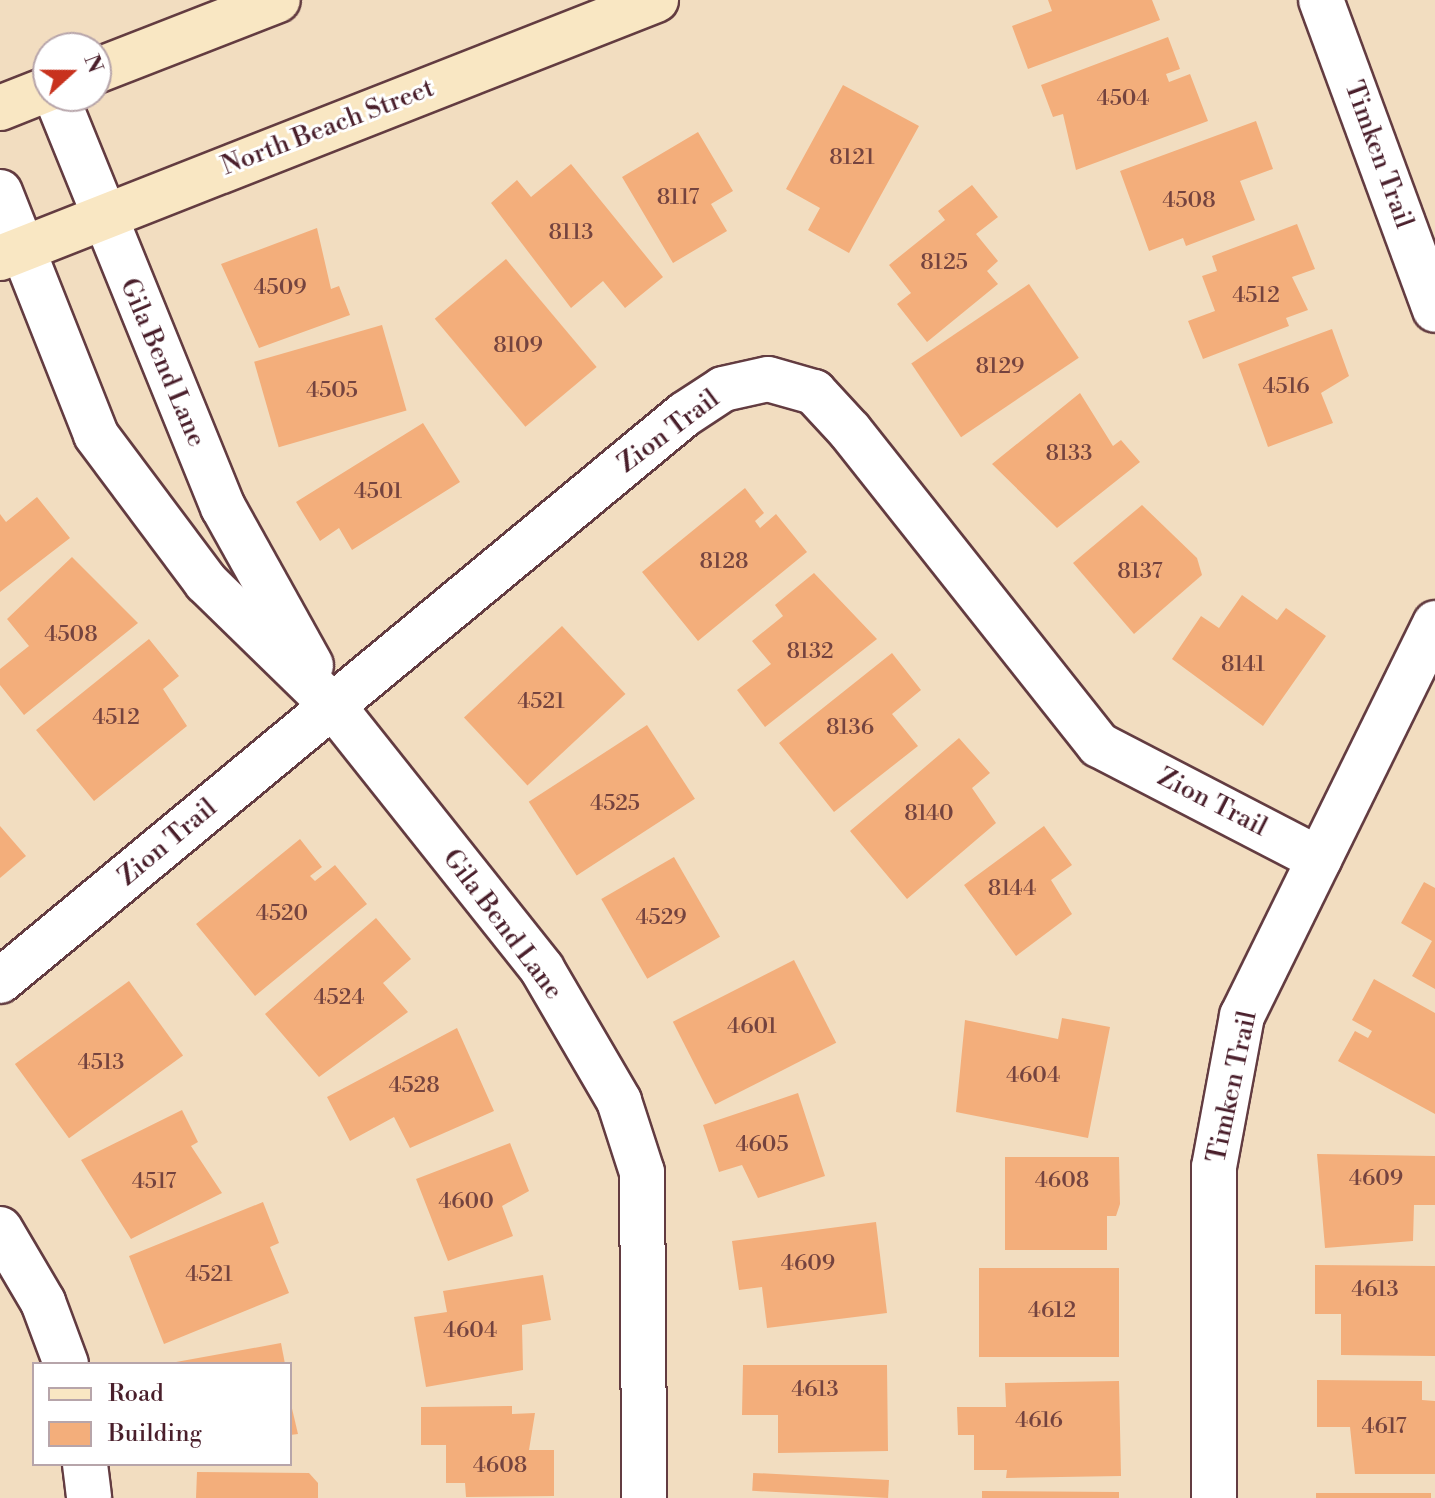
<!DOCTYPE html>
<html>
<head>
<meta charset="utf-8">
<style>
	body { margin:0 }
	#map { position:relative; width:1435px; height:1498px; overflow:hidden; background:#f2ddc0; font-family:"Libre Bodoni",serif }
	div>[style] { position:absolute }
	.building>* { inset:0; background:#f3ae7b; transform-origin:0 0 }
	.roads { filter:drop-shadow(2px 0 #633c41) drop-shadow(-2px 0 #633c41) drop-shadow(0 2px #633c41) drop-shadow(0 -2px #633c41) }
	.street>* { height:44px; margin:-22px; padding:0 22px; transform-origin:22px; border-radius:22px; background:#fff }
	.secondary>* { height:44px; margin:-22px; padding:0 22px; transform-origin:22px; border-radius:22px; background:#f9e7c3 }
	span { translate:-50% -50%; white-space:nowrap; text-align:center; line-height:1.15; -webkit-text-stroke:6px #fff; paint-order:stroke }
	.number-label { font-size:22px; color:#74433f }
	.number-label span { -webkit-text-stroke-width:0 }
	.street-label { font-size:26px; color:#4a1f2b }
	.legend { position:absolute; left:32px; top:1362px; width:260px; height:104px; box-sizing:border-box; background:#fff; border:2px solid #b7a5aa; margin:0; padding:10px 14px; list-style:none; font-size:24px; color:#4a1f2b }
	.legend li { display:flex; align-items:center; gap:16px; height:40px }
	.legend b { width:40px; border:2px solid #b7a5aa }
	.north { position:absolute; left:32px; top:32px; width:80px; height:80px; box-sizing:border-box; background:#fff; border:2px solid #b7a5aa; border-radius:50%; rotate:69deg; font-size:22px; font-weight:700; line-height:32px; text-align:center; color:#4a1f2b }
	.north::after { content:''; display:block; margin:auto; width:28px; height:36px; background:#c8321e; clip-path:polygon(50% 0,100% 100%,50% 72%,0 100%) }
</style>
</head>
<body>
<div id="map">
	<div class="building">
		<i style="clip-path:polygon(1048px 0,1152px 0,1160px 20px,1028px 69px,1012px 26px,1052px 11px)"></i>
		<i style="clip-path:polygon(1168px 37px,1180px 69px,1166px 74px,1169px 82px,1190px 74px,1208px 121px,1076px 170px,1063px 114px,1053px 117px,1041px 85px)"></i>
		<i style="clip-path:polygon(843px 85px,919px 126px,849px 253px,808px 230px,820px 208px,786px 189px)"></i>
		<i style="clip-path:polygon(1256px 121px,1273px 169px,1240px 181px,1255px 220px,1186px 246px,1183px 238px,1149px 251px,1120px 171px)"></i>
		<i style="clip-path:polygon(698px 132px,733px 191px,711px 204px,727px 231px,673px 263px,622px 177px)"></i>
		<i style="clip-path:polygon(571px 164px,663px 277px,625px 308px,603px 281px,571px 308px,491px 203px,517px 180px,531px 197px)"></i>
		<i style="clip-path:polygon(972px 185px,998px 217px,976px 234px,998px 261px,987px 271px,998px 284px,927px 342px,897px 304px,911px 293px,889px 265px,945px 220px,938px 211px)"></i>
		<i style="clip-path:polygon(1297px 224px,1315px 269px,1292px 277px,1308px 310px,1286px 318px,1289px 326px,1203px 359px,1188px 321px,1215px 311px,1202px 276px,1217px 271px,1212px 256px)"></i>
		<i style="clip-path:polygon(317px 228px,331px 289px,339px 286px,350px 315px,259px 348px,221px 264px)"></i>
		<i style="left:506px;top:259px;width:141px;height:93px;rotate:50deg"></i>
		<i style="left:1029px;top:284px;width:89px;height:142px;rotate:56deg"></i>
		<i style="left:382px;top:325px;width:89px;height:133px;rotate:74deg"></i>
		<i style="clip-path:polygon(1332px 329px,1349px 376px,1321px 393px,1333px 423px,1268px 447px,1238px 364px)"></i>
		<i style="clip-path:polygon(1080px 393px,1113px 446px,1121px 440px,1140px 462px,1057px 528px,992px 464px)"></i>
		<i style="clip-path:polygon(423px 423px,460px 482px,352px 550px,339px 528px,320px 541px,296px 502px)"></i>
		<i style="clip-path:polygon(745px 488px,764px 513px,755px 521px,760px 528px,776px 514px,807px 552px,698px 641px,642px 572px)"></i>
		<i style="clip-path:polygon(37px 497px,70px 538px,0 592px,0 514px,6px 522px)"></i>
		<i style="clip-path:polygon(1142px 505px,1197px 558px,1202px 575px,1134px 634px,1073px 563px)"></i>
		<i style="clip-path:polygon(72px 557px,138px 623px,24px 715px,0 685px,0 669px,29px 646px,7px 619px)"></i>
		<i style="clip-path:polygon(814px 573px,877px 639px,765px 727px,737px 690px,771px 664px,752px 641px,783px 616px,775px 605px)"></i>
		<i style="clip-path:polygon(1242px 595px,1277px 620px,1286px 608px,1326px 636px,1263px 726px,1172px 659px,1201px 616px,1219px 628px)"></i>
		<i style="left:562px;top:626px;width:93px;height:134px;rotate:47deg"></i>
		<i style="clip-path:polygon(149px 639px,179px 676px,163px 689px,187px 726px,94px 801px,36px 730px)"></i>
		<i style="clip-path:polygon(892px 653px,921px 690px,892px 714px,918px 746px,834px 812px,779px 743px)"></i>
		<i style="left:647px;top:725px;width:88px;height:141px;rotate:57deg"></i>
		<i style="clip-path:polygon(959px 738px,990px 773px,972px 788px,996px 823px,907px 899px,850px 831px)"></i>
		<i style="clip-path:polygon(0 826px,26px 856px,0 878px)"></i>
		<i style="clip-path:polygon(1044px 826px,1072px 865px,1051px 880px,1072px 914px,1016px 956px,964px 885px)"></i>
		<i style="clip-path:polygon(300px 839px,322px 867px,310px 876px,315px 881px,335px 865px,367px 904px,255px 996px,196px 924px)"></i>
		<i style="left:674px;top:857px;width:92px;height:84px;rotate:60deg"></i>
		<i style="clip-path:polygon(1424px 882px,1435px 888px,1435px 989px,1412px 976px,1432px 941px,1401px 923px)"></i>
		<i style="clip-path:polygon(376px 918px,411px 959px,383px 983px,408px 1012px,319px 1077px,265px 1014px)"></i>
		<i style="left:794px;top:960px;width:93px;height:136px;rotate:63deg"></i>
		<i style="clip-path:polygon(1374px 979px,1435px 1013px,1435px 1114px,1338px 1061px,1355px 1031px,1368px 1038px,1372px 1031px,1352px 1020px)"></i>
		<i style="left:129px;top:981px;width:92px;height:141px;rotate:54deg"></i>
		<i style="clip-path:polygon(1062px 1018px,1110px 1027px,1088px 1138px,956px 1112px,965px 1020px,1058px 1039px)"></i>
		<i style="clip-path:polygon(457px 1028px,494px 1111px,410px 1148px,394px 1117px,350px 1141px,327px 1097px)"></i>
		<i style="clip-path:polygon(798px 1093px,825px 1176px,758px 1198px,742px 1165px,719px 1172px,703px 1125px)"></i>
		<i style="clip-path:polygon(182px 1110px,198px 1142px,191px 1146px,222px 1193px,131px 1239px,81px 1160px)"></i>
		<i style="clip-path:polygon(510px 1143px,529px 1191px,502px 1206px,513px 1236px,448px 1261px,416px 1179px)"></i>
		<i style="clip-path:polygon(1317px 1154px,1435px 1156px,1435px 1205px,1414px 1205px,1413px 1241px,1325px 1248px)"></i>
		<i style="clip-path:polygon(1005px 1157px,1119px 1157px,1120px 1204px,1116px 1216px,1107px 1216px,1107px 1250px,1005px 1250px)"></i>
		<i style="clip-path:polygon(263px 1202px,279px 1243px,270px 1247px,289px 1293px,164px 1344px,129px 1256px)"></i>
		<i style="clip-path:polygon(876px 1222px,887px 1313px,767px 1328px,762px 1287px,739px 1290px,732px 1241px)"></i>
		<i style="clip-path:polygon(1315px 1265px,1435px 1266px,1435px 1356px,1341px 1355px,1341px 1314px,1315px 1314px)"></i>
		<i style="left:979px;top:1268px;width:140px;height:89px"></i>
		<i style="clip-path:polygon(543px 1275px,551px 1320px,522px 1325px,523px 1370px,426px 1387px,414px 1317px,447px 1312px,443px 1291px)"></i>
		<i style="clip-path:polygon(281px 1343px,285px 1364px,176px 1364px,176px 1362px)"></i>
		<i style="clip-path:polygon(743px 1365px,887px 1365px,888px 1451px,778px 1453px,778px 1415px,742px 1415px)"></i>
		<i style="clip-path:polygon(1317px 1380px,1422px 1381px,1422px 1400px,1435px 1401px,1435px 1474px,1355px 1474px,1350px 1427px,1317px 1427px)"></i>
		<i style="clip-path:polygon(1119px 1381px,1121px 1476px,1006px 1478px,1007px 1470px,974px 1470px,974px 1435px,958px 1435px,957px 1407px,1006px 1407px,1005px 1383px)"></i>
		<i style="clip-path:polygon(290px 1400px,298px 1434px,290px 1435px)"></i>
		<i style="clip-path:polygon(512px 1406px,512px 1414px,535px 1413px,529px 1450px,554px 1450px,554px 1496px,466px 1497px,465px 1483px,446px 1483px,446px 1445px,421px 1445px,421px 1407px)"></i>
		<i style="clip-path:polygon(197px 1472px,309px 1473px,318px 1483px,318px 1498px,196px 1498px)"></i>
		<i style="left:889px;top:1480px;width:18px;height:136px;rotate:93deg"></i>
		<i style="clip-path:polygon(982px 1491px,1119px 1492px,1119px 1498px,982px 1498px)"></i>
		<i style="left:1316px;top:1493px;width:115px;height:5px"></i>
	</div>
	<div class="roads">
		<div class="street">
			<i style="left:1321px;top:0;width:330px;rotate:69.8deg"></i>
			<i style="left:56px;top:96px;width:444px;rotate:67.9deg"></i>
			<i style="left:223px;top:507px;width:181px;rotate:60.9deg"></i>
			<i style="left:0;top:192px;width:261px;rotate:68.4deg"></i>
			<i style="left:96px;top:435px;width:184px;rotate:53.2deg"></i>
			<i style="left:206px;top:582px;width:177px;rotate:44.3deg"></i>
			<i style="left:333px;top:706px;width:336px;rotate:51.5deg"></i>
			<i style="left:542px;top:969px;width:153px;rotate:59.7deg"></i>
			<i style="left:619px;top:1101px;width:75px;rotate:72.1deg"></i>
			<i style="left:642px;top:1172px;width:326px;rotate:89.6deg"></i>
			<i style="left:0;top:981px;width:889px;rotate:-39.62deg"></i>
			<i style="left:685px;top:414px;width:45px;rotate:-33.3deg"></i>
			<i style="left:723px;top:389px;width:46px;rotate:-12.5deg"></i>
			<i style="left:768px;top:379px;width:48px;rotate:15.8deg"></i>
			<i style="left:814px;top:392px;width:53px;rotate:47.3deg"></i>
			<i style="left:850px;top:431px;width:401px;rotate:51.6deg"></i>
			<i style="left:1099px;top:745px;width:248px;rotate:27.4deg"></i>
			<i style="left:0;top:1229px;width:85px;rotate:59.5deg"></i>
			<i style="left:43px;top:1302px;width:66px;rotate:69.6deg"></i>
			<i style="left:85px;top:1464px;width:34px;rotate:83deg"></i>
			<i style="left:1214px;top:1498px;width:331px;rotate:-90deg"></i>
			<i style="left:1214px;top:1167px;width:154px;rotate:-79.5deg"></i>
			<i style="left:1242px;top:1016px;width:438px;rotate:-63.8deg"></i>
		</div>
		<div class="secondary">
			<i style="left:96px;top:71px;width:195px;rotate:-21.3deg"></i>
			<i style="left:0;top:108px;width:52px;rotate:-21.6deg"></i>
			<i style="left:0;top:258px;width:705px;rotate:-21.47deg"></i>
		</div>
	</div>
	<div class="number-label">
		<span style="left:1123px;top:99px">4504</span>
		<span style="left:852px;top:158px">8121</span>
		<span style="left:678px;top:198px">8117</span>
		<span style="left:1189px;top:201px">4508</span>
		<span style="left:571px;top:233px">8113</span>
		<span style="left:944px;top:263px">8125</span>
		<span style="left:280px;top:288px">4509</span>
		<span style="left:1256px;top:296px">4512</span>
		<span style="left:518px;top:346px">8109</span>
		<span style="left:1000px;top:367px">8129</span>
		<span style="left:1286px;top:387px">4516</span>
		<span style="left:332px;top:391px">4505</span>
		<span style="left:1069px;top:454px">8133</span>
		<span style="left:378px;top:492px">4501</span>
		<span style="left:724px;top:562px">8128</span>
		<span style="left:1140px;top:572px">8137</span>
		<span style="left:71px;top:635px">4508</span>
		<span style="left:810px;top:652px">8132</span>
		<span style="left:1243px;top:665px">8141</span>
		<span style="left:541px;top:702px">4521</span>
		<span style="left:116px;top:718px">4512</span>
		<span style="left:850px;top:728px">8136</span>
		<span style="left:615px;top:804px">4525</span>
		<span style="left:929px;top:814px">8140</span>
		<span style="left:1012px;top:889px">8144</span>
		<span style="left:282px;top:914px">4520</span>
		<span style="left:661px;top:918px">4529</span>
		<span style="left:339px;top:998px">4524</span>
		<span style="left:752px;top:1027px">4601</span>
		<span style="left:101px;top:1063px">4513</span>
		<span style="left:1033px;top:1076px">4604</span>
		<span style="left:414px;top:1086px">4528</span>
		<span style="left:762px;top:1145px">4605</span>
		<span style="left:1376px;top:1179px">4609</span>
		<span style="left:1062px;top:1181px">4608</span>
		<span style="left:154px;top:1182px">4517</span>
		<span style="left:466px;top:1202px">4600</span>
		<span style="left:808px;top:1264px">4609</span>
		<span style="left:209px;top:1275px">4521</span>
		<span style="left:1375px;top:1290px">4613</span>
		<span style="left:1052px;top:1311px">4612</span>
		<span style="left:470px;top:1331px">4604</span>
		<span style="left:815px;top:1390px">4613</span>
		<span style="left:1039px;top:1421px">4616</span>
		<span style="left:1384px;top:1427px">4617</span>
		<span style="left:500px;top:1466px">4608</span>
	</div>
	<div class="street-label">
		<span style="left:328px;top:128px;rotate:-21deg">North Beach Street</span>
		<span style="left:1378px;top:155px;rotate:70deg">Timken Trail</span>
		<span style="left:162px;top:363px;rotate:67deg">Gila Bend Lane</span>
		<span style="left:669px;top:432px;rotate:-37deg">Zion Trail</span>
		<span style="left:1212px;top:803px;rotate:27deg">Zion Trail</span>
		<span style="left:168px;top:843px;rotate:-40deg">Zion Trail</span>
		<span style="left:502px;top:925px;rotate:53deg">Gila Bend Lane</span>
		<span style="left:1233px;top:1087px;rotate:-78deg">Timken Trail</span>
	</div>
	<ul class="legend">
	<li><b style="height:10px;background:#f9e7c3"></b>Road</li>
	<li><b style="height:22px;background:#f3ae7b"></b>Building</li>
	</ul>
	<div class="north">N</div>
</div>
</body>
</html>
